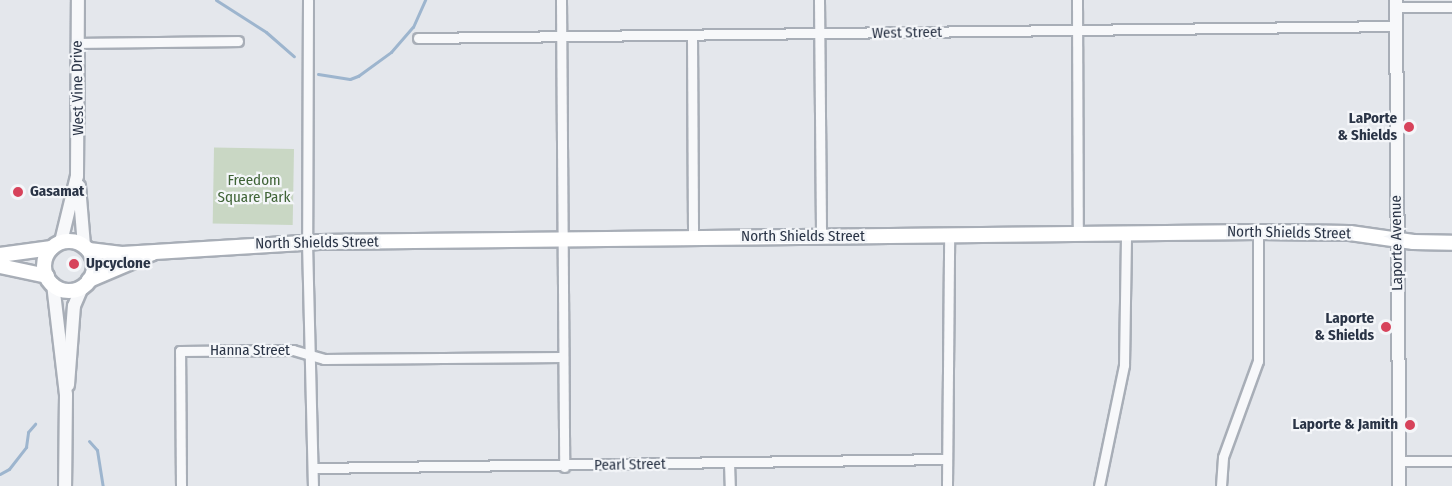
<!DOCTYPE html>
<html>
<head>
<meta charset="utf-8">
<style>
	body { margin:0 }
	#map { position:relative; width:1452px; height:486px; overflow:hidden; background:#e4e7ec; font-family:"Fira Sans Condensed",sans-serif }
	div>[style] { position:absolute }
	.green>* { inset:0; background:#c9d7c4; transform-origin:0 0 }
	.stream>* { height:3px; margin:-1.5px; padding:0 1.5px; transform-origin:1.5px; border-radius:1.5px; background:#9db5ce }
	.roads { filter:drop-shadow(2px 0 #a8aeb7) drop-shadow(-2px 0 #a8aeb7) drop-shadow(0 2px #a8aeb7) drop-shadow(0 -2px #a8aeb7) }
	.minor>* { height:9px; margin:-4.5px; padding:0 4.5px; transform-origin:4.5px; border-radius:4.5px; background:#f7f8fa }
	.tertiary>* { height:12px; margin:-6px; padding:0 6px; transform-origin:6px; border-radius:6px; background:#f7f8fa }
	.secondary>* { height:14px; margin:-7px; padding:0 7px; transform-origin:7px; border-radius:7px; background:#fff }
	.secondary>.ring { margin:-7px; padding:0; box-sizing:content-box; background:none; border:14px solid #fff; border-radius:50% }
	.dots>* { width:16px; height:16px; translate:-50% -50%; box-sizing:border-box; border:3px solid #f4f6f9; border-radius:50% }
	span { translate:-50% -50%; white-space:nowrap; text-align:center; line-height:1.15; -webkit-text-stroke:4.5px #f4f6f9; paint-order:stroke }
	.street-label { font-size:15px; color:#2a3446 }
	.poi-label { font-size:15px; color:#2a3446; font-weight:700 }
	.right { translate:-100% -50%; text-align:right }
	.left { translate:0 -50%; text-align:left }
	.park-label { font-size:15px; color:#3f6336 }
</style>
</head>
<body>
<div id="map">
	<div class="green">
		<i style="left:294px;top:149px;width:76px;height:80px;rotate:91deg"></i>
	</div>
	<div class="stream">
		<i style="left:216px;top:0;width:59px;rotate:32.6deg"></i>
		<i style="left:266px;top:32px;width:37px;rotate:41deg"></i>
		<i style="left:318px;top:74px;width:32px;rotate:9deg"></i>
		<i style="left:350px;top:79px;width:9px;rotate:-21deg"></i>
		<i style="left:358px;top:76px;width:41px;rotate:-36deg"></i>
		<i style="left:391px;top:52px;width:33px;rotate:-49deg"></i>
		<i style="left:413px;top:27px;width:30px;rotate:-66deg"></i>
		<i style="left:89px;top:441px;width:12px;rotate:48deg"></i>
		<i style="left:97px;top:450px;width:36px;rotate:81deg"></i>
		<i style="left:0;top:474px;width:10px;rotate:-29deg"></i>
		<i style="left:9px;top:469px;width:28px;rotate:-52deg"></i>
		<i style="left:26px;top:447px;width:15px;rotate:-82deg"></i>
		<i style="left:28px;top:432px;width:11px;rotate:-49deg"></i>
	</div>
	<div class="roads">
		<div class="minor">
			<i style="left:308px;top:0;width:242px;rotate:90.2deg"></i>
			<i style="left:307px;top:242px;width:244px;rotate:88.6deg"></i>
			<i style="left:561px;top:0;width:467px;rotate:89.6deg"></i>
			<i style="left:819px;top:0;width:237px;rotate:89.5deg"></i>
			<i style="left:1077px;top:0;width:234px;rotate:89.8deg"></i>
			<i style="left:1396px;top:7px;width:56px"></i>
			<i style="left:692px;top:36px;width:202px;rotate:89.7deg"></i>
			<i style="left:418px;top:38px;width:978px;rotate:-0.7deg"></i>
			<i style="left:78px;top:43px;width:160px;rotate:-0.7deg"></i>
			<i style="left:1399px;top:461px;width:53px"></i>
			<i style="left:729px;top:463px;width:23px;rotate:88deg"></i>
			<i style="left:313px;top:468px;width:634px;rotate:-0.81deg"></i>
			<i style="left:181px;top:486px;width:135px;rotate:-90.4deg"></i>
			<i style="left:180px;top:351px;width:113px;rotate:-0.5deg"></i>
			<i style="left:293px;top:350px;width:32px;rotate:16deg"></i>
			<i style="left:324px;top:359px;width:238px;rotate:-0.5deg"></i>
			<i style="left:947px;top:486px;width:251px;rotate:-89.5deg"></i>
			<i style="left:1099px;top:486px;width:124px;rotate:-78.3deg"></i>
			<i style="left:1124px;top:365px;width:132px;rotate:-89.1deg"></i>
			<i style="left:1221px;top:486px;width:29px;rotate:-86deg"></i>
			<i style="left:1223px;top:457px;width:102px;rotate:-70deg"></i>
			<i style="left:1258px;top:361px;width:129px;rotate:-90deg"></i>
		</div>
		<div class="tertiary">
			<i style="left:1396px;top:0;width:486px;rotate:89.6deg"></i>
			<i style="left:79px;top:186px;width:60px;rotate:85.2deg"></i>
			<i style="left:61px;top:242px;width:68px;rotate:-76.4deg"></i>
			<i style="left:77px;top:176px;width:176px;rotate:-89.7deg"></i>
			<i style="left:53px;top:284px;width:112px;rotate:83.3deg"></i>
			<i style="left:66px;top:395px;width:91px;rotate:90.6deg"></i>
			<i style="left:68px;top:385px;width:79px;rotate:-85.7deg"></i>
			<i style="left:74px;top:306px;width:21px;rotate:-67deg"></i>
		</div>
		<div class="secondary">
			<i class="ring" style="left:44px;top:241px;width:36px;height:36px"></i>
			<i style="left:89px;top:250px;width:33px;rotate:7deg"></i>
			<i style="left:122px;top:254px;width:197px;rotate:-3.5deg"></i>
			<i style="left:319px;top:242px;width:939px;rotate:-0.61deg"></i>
			<i style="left:1258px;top:232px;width:92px;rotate:0.6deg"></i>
			<i style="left:1350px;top:233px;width:64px;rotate:8.1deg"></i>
			<i style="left:1413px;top:242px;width:39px;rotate:1deg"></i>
			<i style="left:0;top:255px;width:52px;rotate:-7.7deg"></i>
			<i style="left:0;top:266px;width:48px;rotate:12deg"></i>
			<i style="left:89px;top:280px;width:69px;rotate:-22.9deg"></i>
		</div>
	</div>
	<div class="dots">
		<i style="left:1409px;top:127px;background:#d7435b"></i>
		<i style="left:18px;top:192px;background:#d7435b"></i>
		<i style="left:74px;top:264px;background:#d7435b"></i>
		<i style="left:1386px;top:327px;background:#d7435b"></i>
		<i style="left:1410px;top:425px;background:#d7435b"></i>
	</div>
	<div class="street-label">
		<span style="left:907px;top:33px;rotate:-1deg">West Street</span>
		<span style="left:78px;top:88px;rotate:-91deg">West Vine Drive</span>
		<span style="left:1289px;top:233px;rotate:1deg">North Shields Street</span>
		<span style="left:803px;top:237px">North Shields Street</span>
		<span style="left:317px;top:243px;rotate:-1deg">North Shields Street</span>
		<span style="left:1397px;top:243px;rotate:-91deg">Laporte Avenue</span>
		<span style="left:250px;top:351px">Hanna Street</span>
		<span style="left:630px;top:465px;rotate:-1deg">Pearl Street</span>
	</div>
	<div class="poi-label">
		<span class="right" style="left:1397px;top:127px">LaPorte<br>&amp; Shields</span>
		<span class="left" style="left:30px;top:192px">Gasamat</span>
		<span class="left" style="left:86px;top:264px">Upcyclone</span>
		<span class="right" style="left:1374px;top:327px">Laporte<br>&amp; Shields</span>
		<span class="right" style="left:1398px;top:425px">Laporte &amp; Jamith</span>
	</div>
	<div class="park-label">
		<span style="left:254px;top:189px">Freedom<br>Square Park</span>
	</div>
</div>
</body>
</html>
